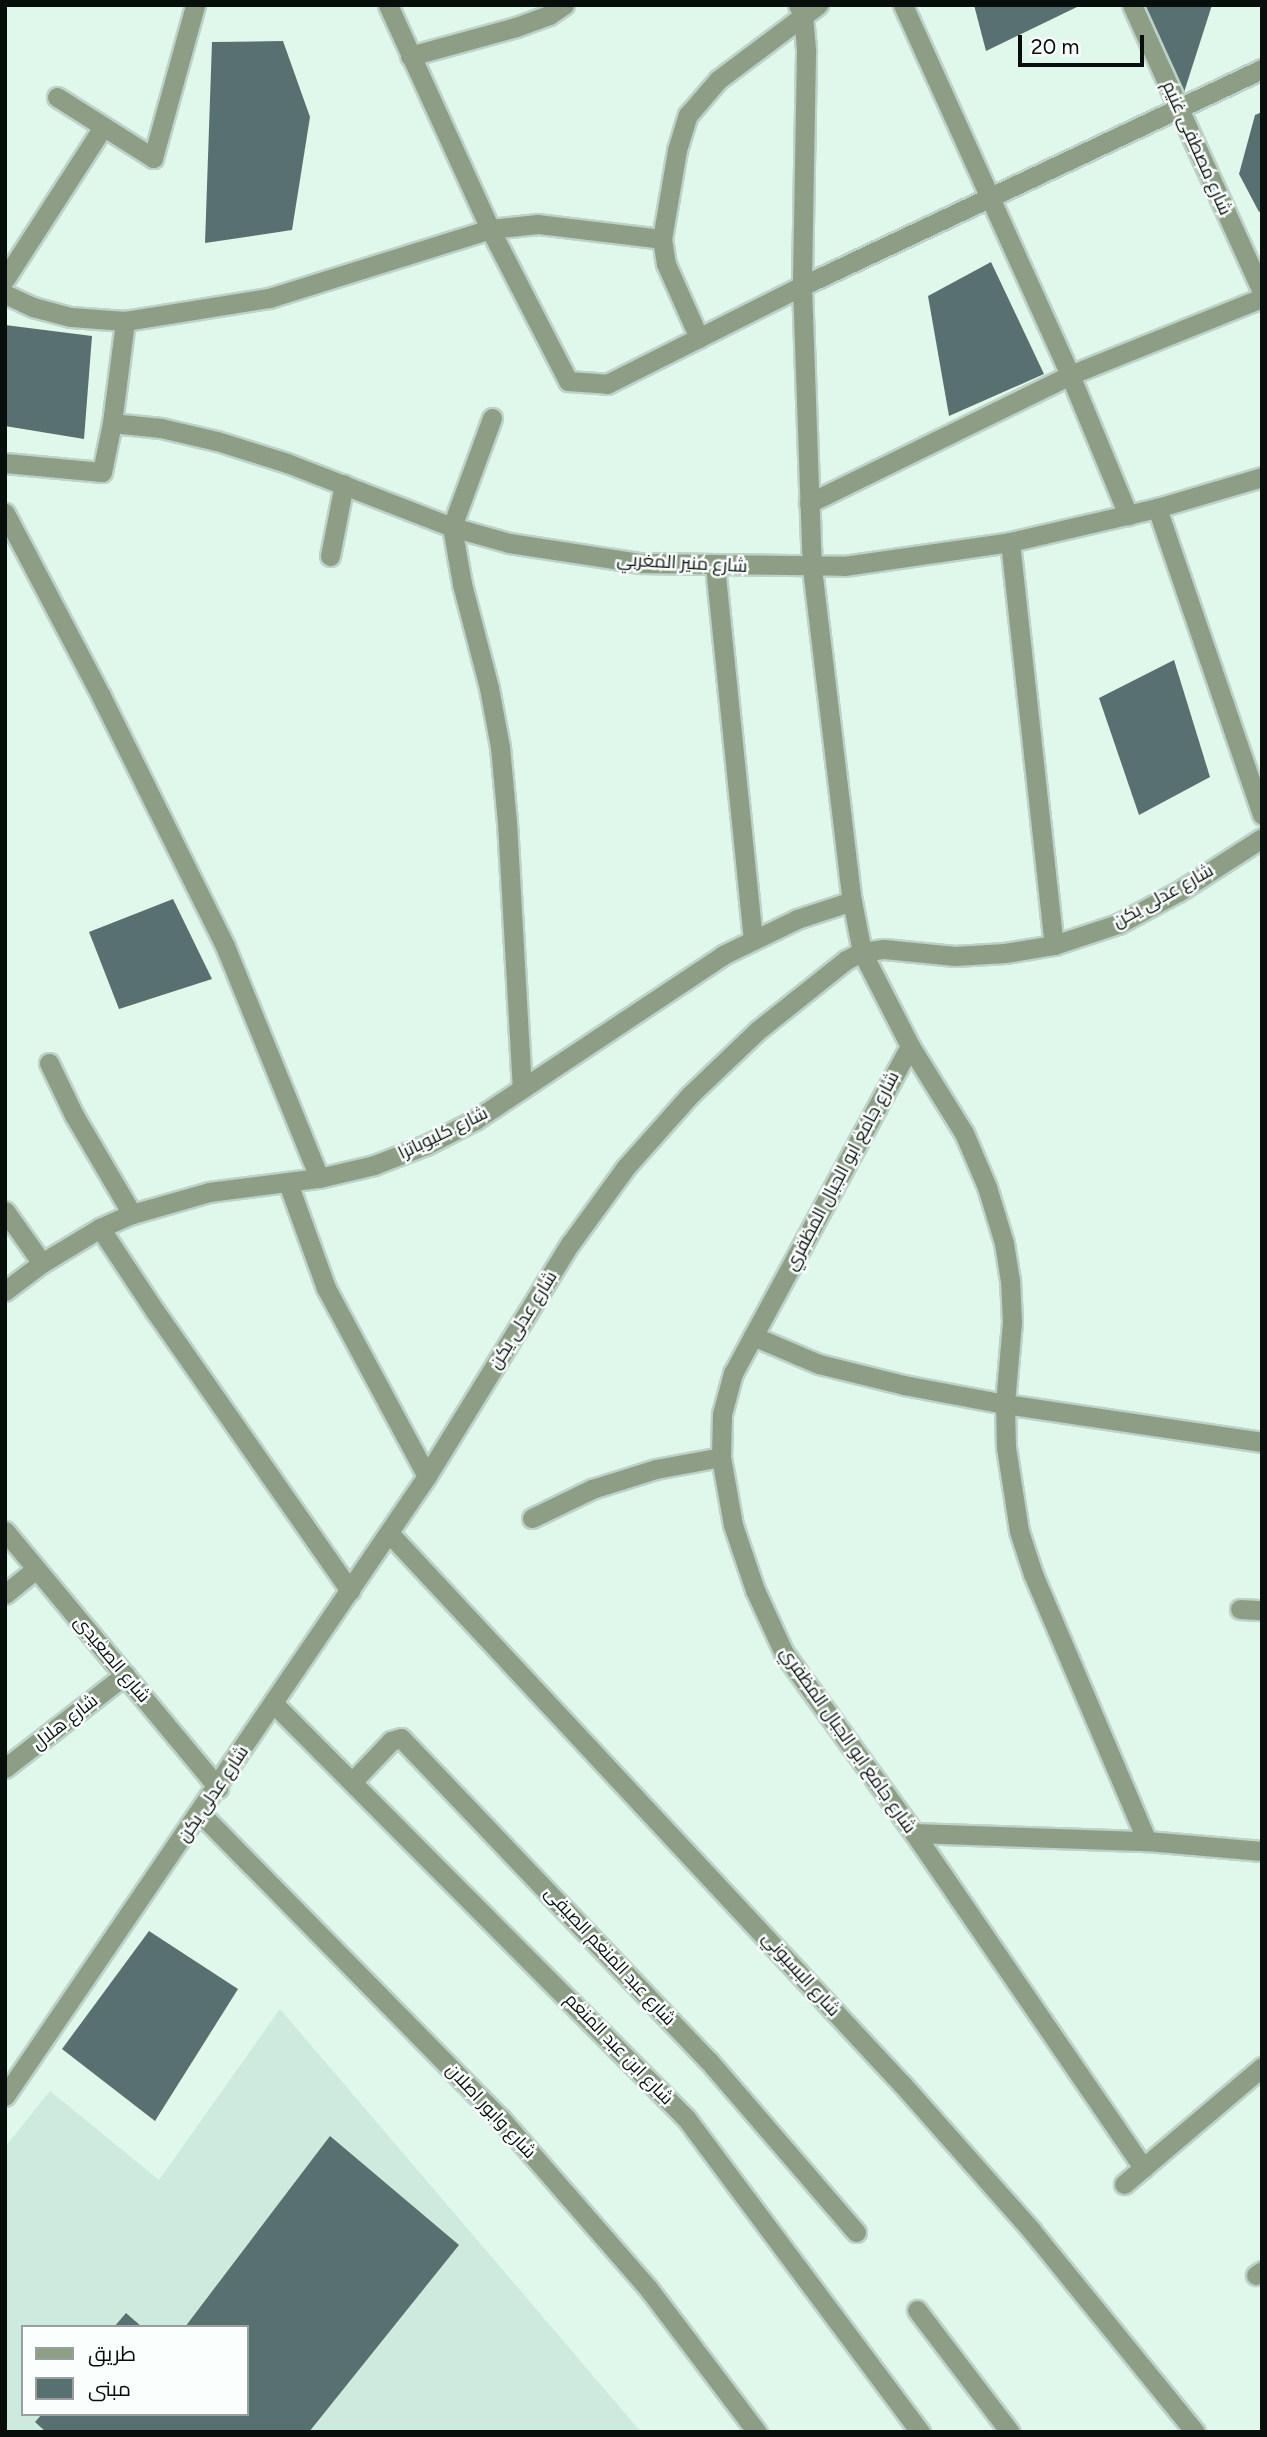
<!DOCTYPE html>
<html>
<head>
<meta charset="utf-8">
<style>
	body { margin:0 }
	#map { position:relative; width:1267px; height:2437px; overflow:hidden; background:#e0f7ec; font-family:Figtree,Cairo,sans-serif }
	div>[style] { position:absolute }
	.built>* { inset:0; background:#cceadd }
	.building>* { inset:0; background:#597070 }
	.roads { filter:drop-shadow(2px 0 #bdd2c8) drop-shadow(-2px 0 #bdd2c8) drop-shadow(0 2px #bdd2c8) drop-shadow(0 -2px #bdd2c8) }
	.minor>* { height:19px; margin:-9.5px; padding:0 9.5px; transform-origin:9.5px; border-radius:9.5px; background:#8e9e86 }
	.tertiary>* { height:19px; margin:-9.5px; padding:0 9.5px; transform-origin:9.5px; border-radius:9.5px; background:#8e9e86 }
	span { translate:-50% -50%; white-space:nowrap; text-align:center; line-height:1.15; -webkit-text-stroke:5px #fafffd; paint-order:stroke }
	.street-label { font-size:18px; color:#070e0b }
	.frame { position:absolute; inset:0; border:7px solid #070e0b; pointer-events:none }
	.legend { position:absolute; left:21px; top:2325px; width:228px; height:91px; box-sizing:border-box; background:#fafffd; border:2px solid #999f9c; margin:0; padding:9px 12px; list-style:none; font-size:21px; color:#070e0b }
	.legend li { display:flex; align-items:center; gap:14px; height:35px }
	.legend b { width:35px; border:2px solid #999f9c }
	.scale { position:absolute; left:1018px; top:35px; width:126px; height:32px; box-sizing:border-box; border:4px solid #070e0b; border-top:0; padding-left:9px; font-size:21px; line-height:24px; white-space:nowrap; color:#070e0b; -webkit-text-stroke:5px #fafffd; paint-order:stroke }
</style>
</head>
<body>
<div id="map">
	<div class="built">
		<i style="clip-path:polygon(evenodd,280px 2009px,641px 2432px,5px 2432px,5px 2147px,50px 2091px,159px 2180px,280px 2009px,23px 2327px,247px 2327px,247px 2414px,23px 2414px,23px 2327px)"></i>
	</div>
	<div class="building">
		<i style="clip-path:polygon(974px 5px,1077px 5px,1077px 7px,986px 51px)"></i>
		<i style="clip-path:polygon(1132px 5px,1212px 5px,1179px 108px)"></i>
		<i style="clip-path:polygon(283px 41px,310px 117px,292px 230px,205px 243px,212px 42px)"></i>
		<i style="clip-path:polygon(1262px 112px,1262px 211px,1259px 212px,1239px 174px,1255px 115px)"></i>
		<i style="clip-path:polygon(991px 262px,1044px 374px,949px 416px,928px 296px)"></i>
		<i style="clip-path:polygon(5px 325px,92px 336px,84px 439px,5px 426px)"></i>
		<i style="clip-path:polygon(1174px 660px,1210px 777px,1139px 815px,1099px 698px)"></i>
		<i style="clip-path:polygon(173px 899px,212px 979px,119px 1009px,89px 932px)"></i>
		<i style="clip-path:polygon(149px 1931px,238px 1989px,155px 2121px,62px 2049px)"></i>
		<i style="clip-path:polygon(330px 2136px,459px 2245px,309px 2432px,46px 2432px,35px 2422px,42px 2414px,247px 2414px,247px 2327px,185px 2327px)"></i>
		<i style="clip-path:polygon(126px 2313px,142px 2327px,114px 2327px)"></i>
	</div>
	<div class="roads">
		<div class="minor">
			<i style="left:388px;top:5px;width:246px;rotate:65.5deg"></i>
			<i style="left:490px;top:229px;width:48px;rotate:-5.9deg"></i>
			<i style="left:538px;top:224px;width:125px;rotate:6.9deg"></i>
			<i style="left:798px;top:5px;width:11px;rotate:63deg"></i>
			<i style="left:803px;top:15px;width:37px;rotate:85deg"></i>
			<i style="left:806px;top:52px;width:234px;rotate:91deg"></i>
			<i style="left:802px;top:286px;width:282px;rotate:88deg"></i>
			<i style="left:812px;top:568px;width:335px;rotate:83.2deg"></i>
			<i style="left:852px;top:901px;width:52px;rotate:78.9deg"></i>
			<i style="left:862px;top:952px;width:106px;rotate:62.9deg"></i>
			<i style="left:910px;top:1046px;width:102px;rotate:58.2deg"></i>
			<i style="left:964px;top:1133px;width:59px;rotate:66.9deg"></i>
			<i style="left:987px;top:1187px;width:59px;rotate:73.1deg"></i>
			<i style="left:1004px;top:1243px;width:36px;rotate:81deg"></i>
			<i style="left:1010px;top:1279px;width:43px;rotate:87.3deg"></i>
			<i style="left:1012px;top:1322px;width:82px;rotate:94.9deg"></i>
			<i style="left:1005px;top:1404px;width:43px;rotate:88.7deg"></i>
			<i style="left:1006px;top:1447px;width:85px;rotate:81.2deg"></i>
			<i style="left:1019px;top:1531px;width:45px;rotate:72deg"></i>
			<i style="left:1033px;top:1574px;width:290px;rotate:66.9deg"></i>
			<i style="left:903px;top:5px;width:406px;rotate:65.7deg"></i>
			<i style="left:1070px;top:375px;width:152px;rotate:67.5deg"></i>
			<i style="left:410px;top:56px;width:110px;rotate:-15.3deg"></i>
			<i style="left:516px;top:27px;width:35px;rotate:-20deg"></i>
			<i style="left:549px;top:15px;width:18px;rotate:-34deg"></i>
			<i style="left:57px;top:97px;width:114px;rotate:32.4deg"></i>
			<i style="left:153px;top:158px;width:159px;rotate:-74.6deg"></i>
			<i style="left:5px;top:279px;width:181px;rotate:-57.2deg"></i>
			<i style="left:5px;top:294px;width:31px;rotate:25deg"></i>
			<i style="left:33px;top:307px;width:39px;rotate:15deg"></i>
			<i style="left:71px;top:317px;width:54px;rotate:4.2deg"></i>
			<i style="left:125px;top:321px;width:146px;rotate:-9.1deg"></i>
			<i style="left:269px;top:298px;width:232px;rotate:-17.3deg"></i>
			<i style="left:490px;top:229px;width:171px;rotate:62.8deg"></i>
			<i style="left:568px;top:381px;width:39px;rotate:4deg"></i>
			<i style="left:607px;top:384px;width:218px;rotate:-26.7deg"></i>
			<i style="left:802px;top:286px;width:509px;rotate:-25.26deg"></i>
			<i style="left:699px;top:338px;width:81px;rotate:-114deg"></i>
			<i style="left:666px;top:264px;width:25px;rotate:-99deg"></i>
			<i style="left:662px;top:239px;width:90px;rotate:-80.4deg"></i>
			<i style="left:677px;top:150px;width:37px;rotate:-73deg"></i>
			<i style="left:688px;top:115px;width:46px;rotate:-49.4deg"></i>
			<i style="left:718px;top:80px;width:125px;rotate:-36.9deg"></i>
			<i style="left:492px;top:418px;width:116px;rotate:110.2deg"></i>
			<i style="left:452px;top:527px;width:58px;rotate:80deg"></i>
			<i style="left:462px;top:584px;width:107px;rotate:75.4deg"></i>
			<i style="left:489px;top:688px;width:60px;rotate:79.4deg"></i>
			<i style="left:500px;top:747px;width:75px;rotate:84.7deg"></i>
			<i style="left:507px;top:822px;width:267px;rotate:86.8deg"></i>
			<i style="left:112px;top:423px;width:49px;rotate:5.8deg"></i>
			<i style="left:161px;top:428px;width:57px;rotate:13.1deg"></i>
			<i style="left:217px;top:441px;width:73px;rotate:17.4deg"></i>
			<i style="left:287px;top:463px;width:177px;rotate:21.2deg"></i>
			<i style="left:452px;top:527px;width:59px;rotate:15.7deg"></i>
			<i style="left:509px;top:543px;width:133px;rotate:8.7deg"></i>
			<i style="left:640px;top:563px;width:204px;rotate:0.8deg"></i>
			<i style="left:844px;top:566px;width:168px;rotate:-8.2deg"></i>
			<i style="left:1010px;top:542px;width:151px;rotate:-13deg"></i>
			<i style="left:1157px;top:508px;width:109px;rotate:-16.4deg"></i>
			<i style="left:5px;top:463px;width:97px;rotate:5.3deg"></i>
			<i style="left:102px;top:472px;width:50px;rotate:-78.5deg"></i>
			<i style="left:112px;top:423px;width:103px;rotate:-82.7deg"></i>
			<i style="left:809px;top:503px;width:291px;rotate:-26.1deg"></i>
			<i style="left:1070px;top:375px;width:207px;rotate:-21.9deg"></i>
			<i style="left:1157px;top:508px;width:324px;rotate:71.1deg"></i>
			<i style="left:5px;top:513px;width:207px;rotate:62.3deg"></i>
			<i style="left:101px;top:696px;width:279px;rotate:63.6deg"></i>
			<i style="left:225px;top:946px;width:250px;rotate:67.9deg"></i>
			<i style="left:1010px;top:542px;width:405px;rotate:83.8deg"></i>
			<i style="left:330px;top:556px;width:73px;rotate:-79deg"></i>
			<i style="left:715px;top:566px;width:374px;rotate:84.2deg"></i>
			<i style="left:910px;top:1046px;width:372px;rotate:118.4deg"></i>
			<i style="left:733px;top:1373px;width:42px;rotate:105deg"></i>
			<i style="left:722px;top:1414px;width:43px;rotate:91.3deg"></i>
			<i style="left:721px;top:1457px;width:69px;rotate:80deg"></i>
			<i style="left:733px;top:1525px;width:69px;rotate:71.3deg"></i>
			<i style="left:755px;top:1590px;width:69px;rotate:65.3deg"></i>
			<i style="left:784px;top:1653px;width:222px;rotate:54.2deg"></i>
			<i style="left:914px;top:1833px;width:406px;rotate:55.6deg"></i>
			<i style="left:49px;top:1063px;width:58px;rotate:64.3deg"></i>
			<i style="left:74px;top:1115px;width:115px;rotate:59.6deg"></i>
			<i style="left:288px;top:1183px;width:112px;rotate:70.1deg"></i>
			<i style="left:326px;top:1288px;width:213px;rotate:61.8deg"></i>
			<i style="left:5px;top:1211px;width:64px;rotate:54.6deg"></i>
			<i style="left:100px;top:1228px;width:100px;rotate:56.5deg"></i>
			<i style="left:155px;top:1311px;width:341px;rotate:55.1deg"></i>
			<i style="left:5px;top:1291px;width:46px;rotate:-37.1deg"></i>
			<i style="left:42px;top:1263px;width:68px;rotate:-31.1deg"></i>
			<i style="left:100px;top:1228px;width:35px;rotate:-24deg"></i>
			<i style="left:132px;top:1214px;width:80px;rotate:-15.9deg"></i>
			<i style="left:209px;top:1192px;width:111px;rotate:-7.3deg"></i>
			<i style="left:319px;top:1178px;width:57px;rotate:-13.3deg"></i>
			<i style="left:374px;top:1165px;width:56px;rotate:-21deg"></i>
			<i style="left:426px;top:1145px;width:55px;rotate:-27deg"></i>
			<i style="left:475px;top:1120px;width:298px;rotate:-33.6deg"></i>
			<i style="left:723px;top:955px;width:82px;rotate:-25.9deg"></i>
			<i style="left:797px;top:919px;width:58px;rotate:-18.1deg"></i>
			<i style="left:753px;top:1336px;width:72px;rotate:23deg"></i>
			<i style="left:819px;top:1364px;width:88px;rotate:13.9deg"></i>
			<i style="left:904px;top:1385px;width:103px;rotate:10.7deg"></i>
			<i style="left:1005px;top:1404px;width:260px;rotate:8.4deg"></i>
			<i style="left:532px;top:1518px;width:67px;rotate:-25.8deg"></i>
			<i style="left:592px;top:1489px;width:67px;rotate:-17.4deg"></i>
			<i style="left:656px;top:1469px;width:66px;rotate:-10.5deg"></i>
			<i style="left:5px;top:1531px;width:334px;rotate:50.3deg"></i>
			<i style="left:389px;top:1533px;width:753px;rotate:47.05deg"></i>
			<i style="left:902px;top:2084px;width:195px;rotate:48.5deg"></i>
			<i style="left:1031px;top:2230px;width:260px;rotate:50.9deg"></i>
			<i style="left:5px;top:1594px;width:40px;rotate:-39deg"></i>
			<i style="left:1240px;top:1609px;width:22px;rotate:3deg"></i>
			<i style="left:274px;top:1704px;width:584px;rotate:45.14deg"></i>
			<i style="left:686px;top:2118px;width:392px;rotate:53.3deg"></i>
			<i style="left:5px;top:1768px;width:152px;rotate:-37.8deg"></i>
			<i style="left:352px;top:1782px;width:57px;rotate:-46.4deg"></i>
			<i style="left:391px;top:1741px;width:10px;rotate:-17deg"></i>
			<i style="left:401px;top:1738px;width:445px;rotate:46.4deg"></i>
			<i style="left:708px;top:2060px;width:227px;rotate:49.3deg"></i>
			<i style="left:200px;top:1813px;width:429px;rotate:45.5deg"></i>
			<i style="left:501px;top:2119px;width:224px;rotate:49deg"></i>
			<i style="left:648px;top:2288px;width:181px;rotate:52.9deg"></i>
			<i style="left:914px;top:1833px;width:233px;rotate:2deg"></i>
			<i style="left:1147px;top:1841px;width:115px;rotate:5deg"></i>
			<i style="left:5px;top:2096px;width:750px;rotate:-55.76deg"></i>
			<i style="left:427px;top:1476px;width:273px;rotate:-58.4deg"></i>
			<i style="left:570px;top:1244px;width:95px;rotate:-54deg"></i>
			<i style="left:626px;top:1167px;width:95px;rotate:-48.4deg"></i>
			<i style="left:689px;top:1096px;width:94px;rotate:-43.7deg"></i>
			<i style="left:757px;top:1031px;width:114px;rotate:-38.6deg"></i>
			<i style="left:846px;top:960px;width:18px;rotate:-27deg"></i>
			<i style="left:862px;top:952px;width:22px;rotate:-8deg"></i>
			<i style="left:884px;top:949px;width:71px;rotate:5.6deg"></i>
			<i style="left:955px;top:956px;width:50px;rotate:-3.4deg"></i>
			<i style="left:1005px;top:953px;width:50px;rotate:-9.3deg"></i>
			<i style="left:1054px;top:945px;width:67px;rotate:-18.2deg"></i>
			<i style="left:1118px;top:924px;width:68px;rotate:-28.1deg"></i>
			<i style="left:1178px;top:892px;width:100px;rotate:-32.7deg"></i>
			<i style="left:1124px;top:2184px;width:181px;rotate:-40.3deg"></i>
			<i style="left:1256px;top:2275px;width:7px;rotate:-34deg"></i>
			<i style="left:917px;top:2310px;width:153px;rotate:52.7deg"></i>
		</div>
		<div class="tertiary">
			<i style="left:1132px;top:5px;width:314px;rotate:65.6deg"></i>
		</div>
	</div>
	<div class="street-label">
		<span style="left:1197px;top:148px;rotate:66deg">شارع مصطفى غنيم</span>
		<span style="left:682px;top:563px;rotate:3deg">شارع منير المغربي</span>
		<span style="left:1163px;top:896px;rotate:-29deg">شارع عدلى يكن</span>
		<span style="left:443px;top:1133px;rotate:-26deg">شارع كليوباترا</span>
		<span style="left:842px;top:1171px;rotate:-62deg">شارع جامع ابو الجبال المظفري</span>
		<span style="left:523px;top:1320px;rotate:-58deg">شارع عدلى يكن</span>
		<span style="left:112px;top:1659px;rotate:50deg">شارع الصعيدى</span>
		<span style="left:65px;top:1722px;rotate:-38deg">شارع هلال</span>
		<span style="left:848px;top:1740px;rotate:55deg">شارع جامع ابو الجبال المظفري</span>
		<span style="left:213px;top:1794px;rotate:-56deg">شارع عدلى يكن</span>
		<span style="left:610px;top:1956px;rotate:47deg">شارع عبد المنعم الصيفى</span>
		<span style="left:801px;top:1974px;rotate:48deg">شارع البسيوني</span>
		<span style="left:619px;top:2049px;rotate:46deg">شارع ابن عبد المنعم</span>
		<span style="left:491px;top:2111px;rotate:47deg">شارع وابور اصلان</span>
	</div>
	<div class="frame"></div>
	<ul class="legend">
	<li><b style="height:9px;background:#8e9e86"></b>طريق</li>
	<li><b style="height:19px;background:#597070"></b>مبنى</li>
	</ul>
	<div class="scale">20 m</div>
</div>
</body>
</html>
